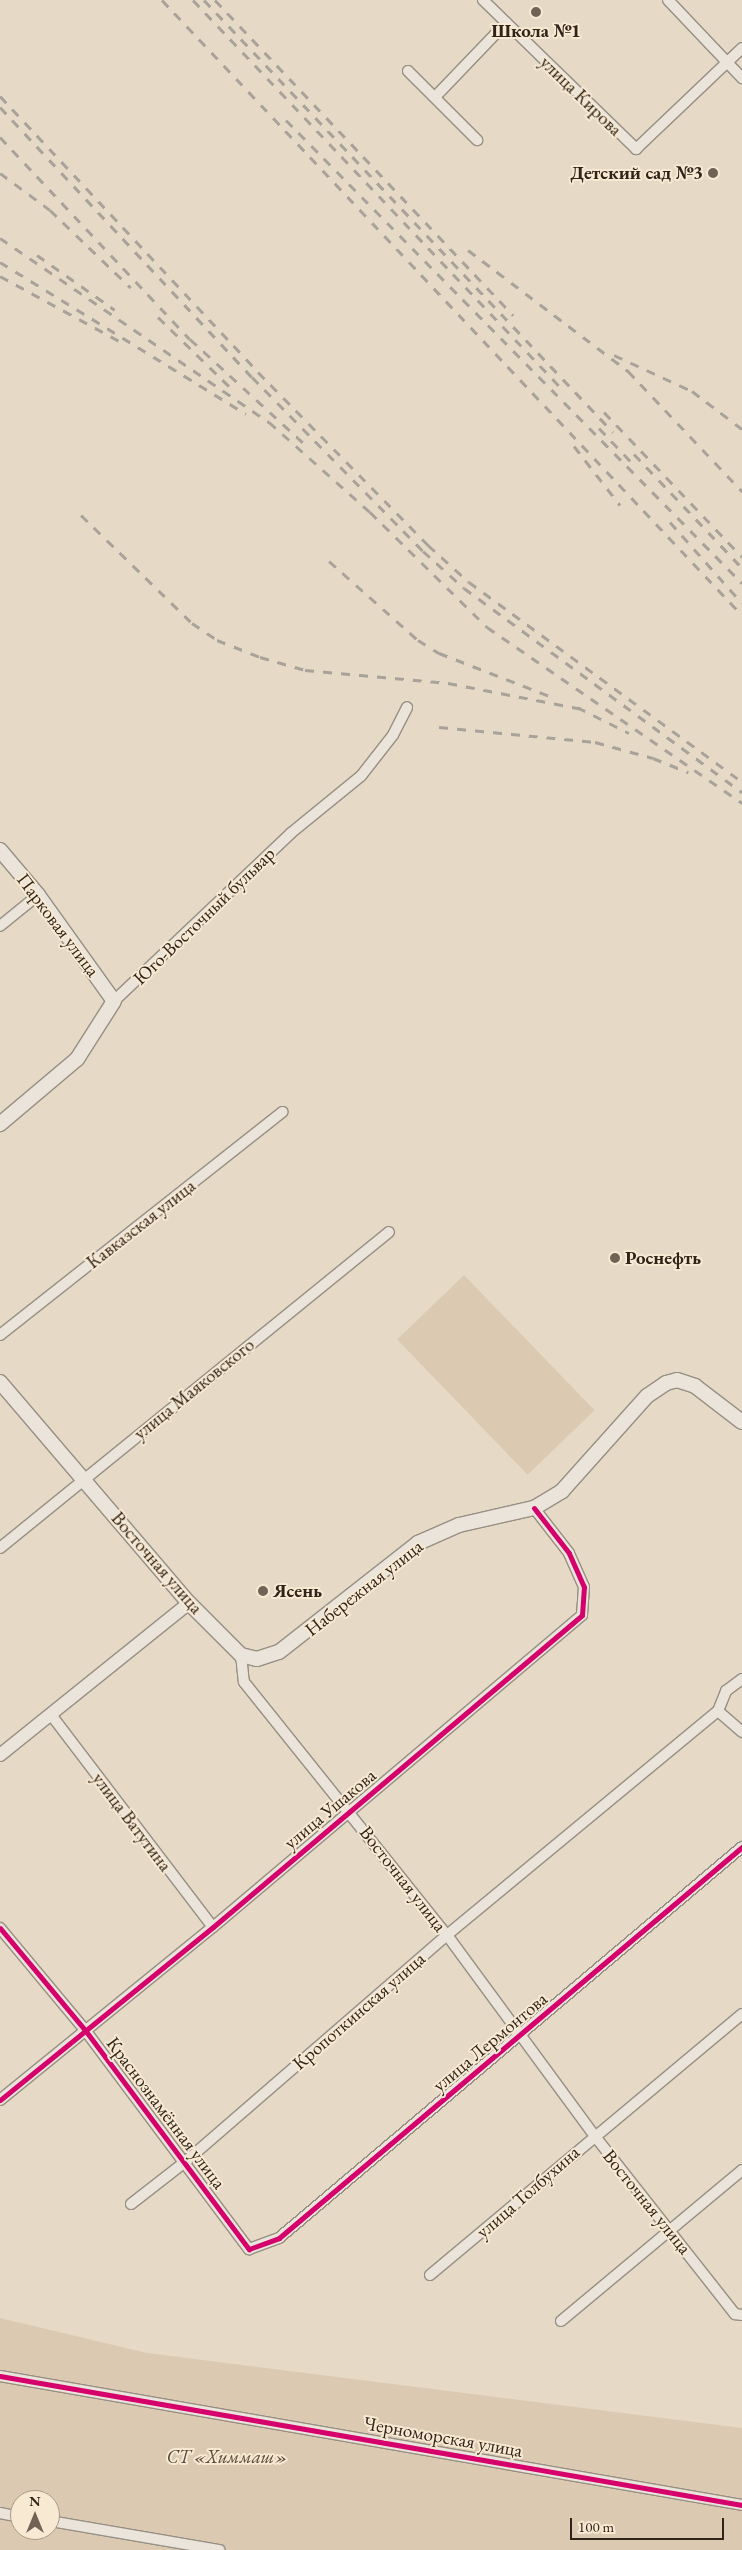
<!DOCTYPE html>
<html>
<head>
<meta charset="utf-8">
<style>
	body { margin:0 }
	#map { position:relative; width:742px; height:2550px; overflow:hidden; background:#e6dac7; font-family:"EB Garamond",serif }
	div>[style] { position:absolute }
	.green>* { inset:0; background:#dbcab1; transform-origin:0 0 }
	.roads { filter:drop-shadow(1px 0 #978f83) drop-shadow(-1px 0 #978f83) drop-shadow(0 1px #978f83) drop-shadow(0 -1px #978f83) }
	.minor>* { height:10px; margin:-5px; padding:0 5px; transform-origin:5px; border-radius:5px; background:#eae4db }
	.tertiary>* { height:12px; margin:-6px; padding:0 6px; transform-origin:6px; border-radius:6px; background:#eae4db }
	.secondary>* { height:14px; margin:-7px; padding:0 7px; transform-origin:7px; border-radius:7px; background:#eae4db }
	.rail>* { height:3px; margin-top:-1.5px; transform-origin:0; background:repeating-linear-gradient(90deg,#a8a29a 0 9px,transparent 0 18px) }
	.cycleway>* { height:5px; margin:-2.5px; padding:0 2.5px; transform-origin:2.5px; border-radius:2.5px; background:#d6006c }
	.dots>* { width:14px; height:14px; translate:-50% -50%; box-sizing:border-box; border:2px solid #f7e9d2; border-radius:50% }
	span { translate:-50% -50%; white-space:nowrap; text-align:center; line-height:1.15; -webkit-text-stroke:4px #f7e9d2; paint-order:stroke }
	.poi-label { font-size:19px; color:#302319; font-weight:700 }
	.right { translate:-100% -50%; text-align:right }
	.left { translate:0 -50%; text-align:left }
	.street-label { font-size:19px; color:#302319 }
	.park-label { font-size:19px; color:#584a3a; font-style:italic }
	.north { position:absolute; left:10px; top:2490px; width:50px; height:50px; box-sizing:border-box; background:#f7e9d2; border:1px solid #a79a88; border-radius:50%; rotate:0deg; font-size:14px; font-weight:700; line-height:20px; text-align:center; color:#302319 }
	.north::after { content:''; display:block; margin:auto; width:18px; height:22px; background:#706356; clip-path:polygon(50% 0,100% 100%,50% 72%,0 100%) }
	.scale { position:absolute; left:570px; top:2518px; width:154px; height:22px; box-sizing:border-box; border:2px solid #302319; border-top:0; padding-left:6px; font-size:15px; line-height:18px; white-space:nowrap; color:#302319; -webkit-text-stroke:4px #f7e9d2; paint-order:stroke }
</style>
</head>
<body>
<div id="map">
	<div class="green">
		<i style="left:464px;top:1275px;width:188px;height:93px;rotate:46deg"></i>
		<i style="clip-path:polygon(evenodd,0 2318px,147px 2353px,742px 2428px,742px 2550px,0 2550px,0 2318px,20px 2500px,50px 2500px,50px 2530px,20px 2530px,20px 2500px)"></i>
	</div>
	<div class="roads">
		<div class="minor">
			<i style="left:483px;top:0;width:214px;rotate:44.2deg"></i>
			<i style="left:636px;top:149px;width:146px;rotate:-43.6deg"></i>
			<i style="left:668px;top:0;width:108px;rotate:46.5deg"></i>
			<i style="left:408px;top:71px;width:98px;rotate:45deg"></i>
			<i style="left:435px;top:97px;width:103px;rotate:-46.2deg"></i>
			<i style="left:0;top:926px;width:49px;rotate:-39.2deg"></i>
			<i style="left:114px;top:1001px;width:244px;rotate:-43.5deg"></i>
			<i style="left:291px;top:833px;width:90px;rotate:-39.2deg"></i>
			<i style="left:361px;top:776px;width:52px;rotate:-52deg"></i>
			<i style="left:393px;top:735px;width:31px;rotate:-63deg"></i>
			<i style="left:0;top:1335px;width:360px;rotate:-38.3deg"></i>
			<i style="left:0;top:1548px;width:501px;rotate:-39.09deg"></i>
			<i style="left:241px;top:1655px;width:27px;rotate:84deg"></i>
			<i style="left:244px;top:1682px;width:324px;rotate:51.3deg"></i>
			<i style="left:447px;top:1935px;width:248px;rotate:53.7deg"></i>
			<i style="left:594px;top:2135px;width:228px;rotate:51.8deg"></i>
			<i style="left:735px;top:2314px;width:7px;rotate:8deg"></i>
			<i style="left:718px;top:1711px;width:32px;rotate:41deg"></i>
			<i style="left:52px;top:1716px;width:265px;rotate:52.7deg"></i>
			<i style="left:0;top:1928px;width:133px;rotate:50.2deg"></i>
			<i style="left:85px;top:2030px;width:274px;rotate:53.2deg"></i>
			<i style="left:249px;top:2249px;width:32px;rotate:-20deg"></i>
			<i style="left:279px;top:2238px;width:606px;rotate:-40.18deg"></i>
			<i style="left:0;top:2100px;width:274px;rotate:-39.1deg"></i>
			<i style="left:213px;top:1927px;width:483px;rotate:-40.2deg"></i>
			<i style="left:582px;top:1615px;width:28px;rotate:-86deg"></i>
			<i style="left:584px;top:1587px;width:37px;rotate:-114deg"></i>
			<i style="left:569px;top:1553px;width:57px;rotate:-127.9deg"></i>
			<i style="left:131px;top:2204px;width:68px;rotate:-37.9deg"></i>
			<i style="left:185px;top:2162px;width:347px;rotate:-40.9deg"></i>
			<i style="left:447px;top:1935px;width:352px;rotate:-39.6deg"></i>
			<i style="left:718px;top:1711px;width:22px;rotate:-68deg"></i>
			<i style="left:726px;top:1691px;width:20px;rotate:-37deg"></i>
			<i style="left:430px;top:2275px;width:407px;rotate:-39.9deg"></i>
			<i style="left:561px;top:2321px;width:236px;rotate:-39.8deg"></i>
			<i style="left:0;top:2376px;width:753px;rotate:9.86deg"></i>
			<i style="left:0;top:2513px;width:20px;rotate:11deg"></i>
			<i style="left:50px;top:2521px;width:172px;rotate:9.7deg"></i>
		</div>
		<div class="tertiary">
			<i style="left:0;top:1755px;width:243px;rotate:-38.8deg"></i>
		</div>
		<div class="secondary">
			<i style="left:0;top:850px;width:59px;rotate:49.8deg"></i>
			<i style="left:38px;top:895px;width:130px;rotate:54.4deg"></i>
			<i style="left:114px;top:1001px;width:69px;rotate:122.5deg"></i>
			<i style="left:77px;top:1059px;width:101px;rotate:139.8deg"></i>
			<i style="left:0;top:1382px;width:291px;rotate:49.5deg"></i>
			<i style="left:189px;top:1603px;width:74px;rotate:45deg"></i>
			<i style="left:241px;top:1655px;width:16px;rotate:14deg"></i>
			<i style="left:257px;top:1659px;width:23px;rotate:-18deg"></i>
			<i style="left:279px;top:1652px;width:177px;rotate:-38.1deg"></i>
			<i style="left:418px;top:1543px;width:45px;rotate:-23.7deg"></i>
			<i style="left:459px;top:1525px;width:77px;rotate:-12.8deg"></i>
			<i style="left:534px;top:1508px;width:33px;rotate:-31deg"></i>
			<i style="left:562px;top:1491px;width:127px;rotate:-48.2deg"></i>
			<i style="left:647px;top:1396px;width:23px;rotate:-34deg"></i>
			<i style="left:666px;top:1383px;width:11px;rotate:-15deg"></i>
			<i style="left:677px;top:1380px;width:19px;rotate:18deg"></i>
			<i style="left:695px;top:1386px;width:59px;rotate:37.5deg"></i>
		</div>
	</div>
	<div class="rail">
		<i style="left:162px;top:0;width:845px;rotate:46.68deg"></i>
		<i style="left:193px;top:0;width:538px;rotate:46.51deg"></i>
		<i style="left:204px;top:0;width:595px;rotate:46.57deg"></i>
		<i style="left:215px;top:0;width:434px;rotate:46.6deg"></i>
		<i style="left:0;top:96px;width:378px;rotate:46.9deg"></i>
		<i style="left:258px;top:372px;width:243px;rotate:45.5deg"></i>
		<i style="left:428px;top:545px;width:55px;rotate:42.1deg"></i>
		<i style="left:469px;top:582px;width:338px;rotate:36.2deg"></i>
		<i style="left:0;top:107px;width:369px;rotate:47deg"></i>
		<i style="left:252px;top:377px;width:244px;rotate:45.5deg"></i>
		<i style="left:423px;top:551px;width:55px;rotate:42.1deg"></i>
		<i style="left:464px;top:588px;width:345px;rotate:36.3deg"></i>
		<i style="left:286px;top:120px;width:650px;rotate:45.44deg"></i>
		<i style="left:0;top:137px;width:277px;rotate:46.8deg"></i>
		<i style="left:190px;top:339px;width:160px;rotate:42.5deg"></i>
		<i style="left:0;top:173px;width:62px;rotate:36.5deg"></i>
		<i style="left:50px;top:210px;width:112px;rotate:43.9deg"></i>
		<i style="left:0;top:238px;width:326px;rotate:34.4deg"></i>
		<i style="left:269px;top:422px;width:135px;rotate:41.7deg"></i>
		<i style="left:370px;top:512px;width:164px;rotate:44.5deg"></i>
		<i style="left:487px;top:627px;width:310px;rotate:34.6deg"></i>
		<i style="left:468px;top:250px;width:201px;rotate:37.1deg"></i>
		<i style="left:628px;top:371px;width:166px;rotate:46.5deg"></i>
		<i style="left:37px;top:255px;width:95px;rotate:35.2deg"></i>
		<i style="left:0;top:262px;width:289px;rotate:31.7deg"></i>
		<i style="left:0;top:276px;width:136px;rotate:28.6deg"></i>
		<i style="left:158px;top:317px;width:103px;rotate:44.2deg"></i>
		<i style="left:614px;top:355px;width:86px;rotate:24.8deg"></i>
		<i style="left:692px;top:391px;width:63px;rotate:37.2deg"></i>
		<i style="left:604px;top:412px;width:200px;rotate:46.4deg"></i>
		<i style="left:599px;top:428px;width:52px;rotate:46.5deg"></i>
		<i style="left:574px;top:446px;width:75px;rotate:52.1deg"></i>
		<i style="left:634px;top:454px;width:157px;rotate:46.5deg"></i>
		<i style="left:81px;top:515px;width:155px;rotate:44.2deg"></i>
		<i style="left:192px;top:623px;width:30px;rotate:34deg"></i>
		<i style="left:217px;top:640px;width:46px;rotate:21.6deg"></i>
		<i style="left:260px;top:657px;width:47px;rotate:16.1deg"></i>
		<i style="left:305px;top:670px;width:144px;rotate:5.2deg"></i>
		<i style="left:448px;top:683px;width:137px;rotate:10.9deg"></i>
		<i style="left:670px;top:522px;width:108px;rotate:48.4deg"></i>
		<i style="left:329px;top:561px;width:119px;rotate:41.6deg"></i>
		<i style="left:418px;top:640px;width:25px;rotate:32deg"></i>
		<i style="left:439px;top:653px;width:121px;rotate:21.3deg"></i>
		<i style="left:577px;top:707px;width:58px;rotate:26.6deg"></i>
		<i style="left:439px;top:727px;width:157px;rotate:5.5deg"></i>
		<i style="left:595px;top:742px;width:60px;rotate:15.4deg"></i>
		<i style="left:653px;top:758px;width:38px;rotate:22deg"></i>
	</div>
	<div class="cycleway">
		<i style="left:0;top:1928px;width:133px;rotate:50.2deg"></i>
		<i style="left:85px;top:2030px;width:274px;rotate:53.2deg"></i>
		<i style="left:249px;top:2249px;width:32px;rotate:-20deg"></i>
		<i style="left:279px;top:2238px;width:606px;rotate:-40.18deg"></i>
		<i style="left:0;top:2100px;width:274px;rotate:-39.1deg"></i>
		<i style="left:213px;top:1927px;width:483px;rotate:-40.2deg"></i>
		<i style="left:582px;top:1615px;width:28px;rotate:-86deg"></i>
		<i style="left:584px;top:1587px;width:37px;rotate:-114deg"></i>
		<i style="left:569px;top:1553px;width:57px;rotate:-127.9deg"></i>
		<i style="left:0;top:2376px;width:753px;rotate:9.86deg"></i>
	</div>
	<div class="dots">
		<i style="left:536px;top:12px;background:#706356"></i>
		<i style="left:713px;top:173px;background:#706356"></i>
		<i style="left:615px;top:1258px;background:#706356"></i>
		<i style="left:263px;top:1591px;background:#706356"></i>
	</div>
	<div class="poi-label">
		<span style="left:536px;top:31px">Школа №1</span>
		<span class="right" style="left:703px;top:173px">Детский сад №3</span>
		<span class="left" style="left:625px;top:1258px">Роснефть</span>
		<span class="left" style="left:273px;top:1591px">Ясень</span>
	</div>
	<div class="street-label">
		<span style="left:581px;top:96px;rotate:44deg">улица Кирова</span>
		<span style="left:204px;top:916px;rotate:-44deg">Юго-Восточный бульвар</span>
		<span style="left:58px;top:925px;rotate:53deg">Парковая улица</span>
		<span style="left:141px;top:1224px;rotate:-38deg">Кавказская улица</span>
		<span style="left:194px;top:1389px;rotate:-39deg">улица Маяковского</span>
		<span style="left:157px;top:1563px;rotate:49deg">Восточная улица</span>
		<span style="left:364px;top:1588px;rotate:-38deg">Набережная улица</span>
		<span style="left:330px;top:1809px;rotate:-40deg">улица Ушакова</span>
		<span style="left:132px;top:1822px;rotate:53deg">улица Ватутина</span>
		<span style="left:403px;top:1879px;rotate:52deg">Восточная улица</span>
		<span style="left:359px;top:2011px;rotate:-41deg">Кропоткинская улица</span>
		<span style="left:490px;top:2042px;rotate:-40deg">улица Лермонтова</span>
		<span style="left:166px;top:2113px;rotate:53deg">Краснознамённая улица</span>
		<span style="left:528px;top:2192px;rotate:-41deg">улица Толбухина</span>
		<span style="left:647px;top:2202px;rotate:51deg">Восточная улица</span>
		<span style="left:443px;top:2437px;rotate:10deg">Черноморская улица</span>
	</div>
	<div class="park-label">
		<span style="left:227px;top:2457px">СТ «Химмаш»</span>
	</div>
	<div class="north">N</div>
	<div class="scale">100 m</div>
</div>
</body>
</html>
